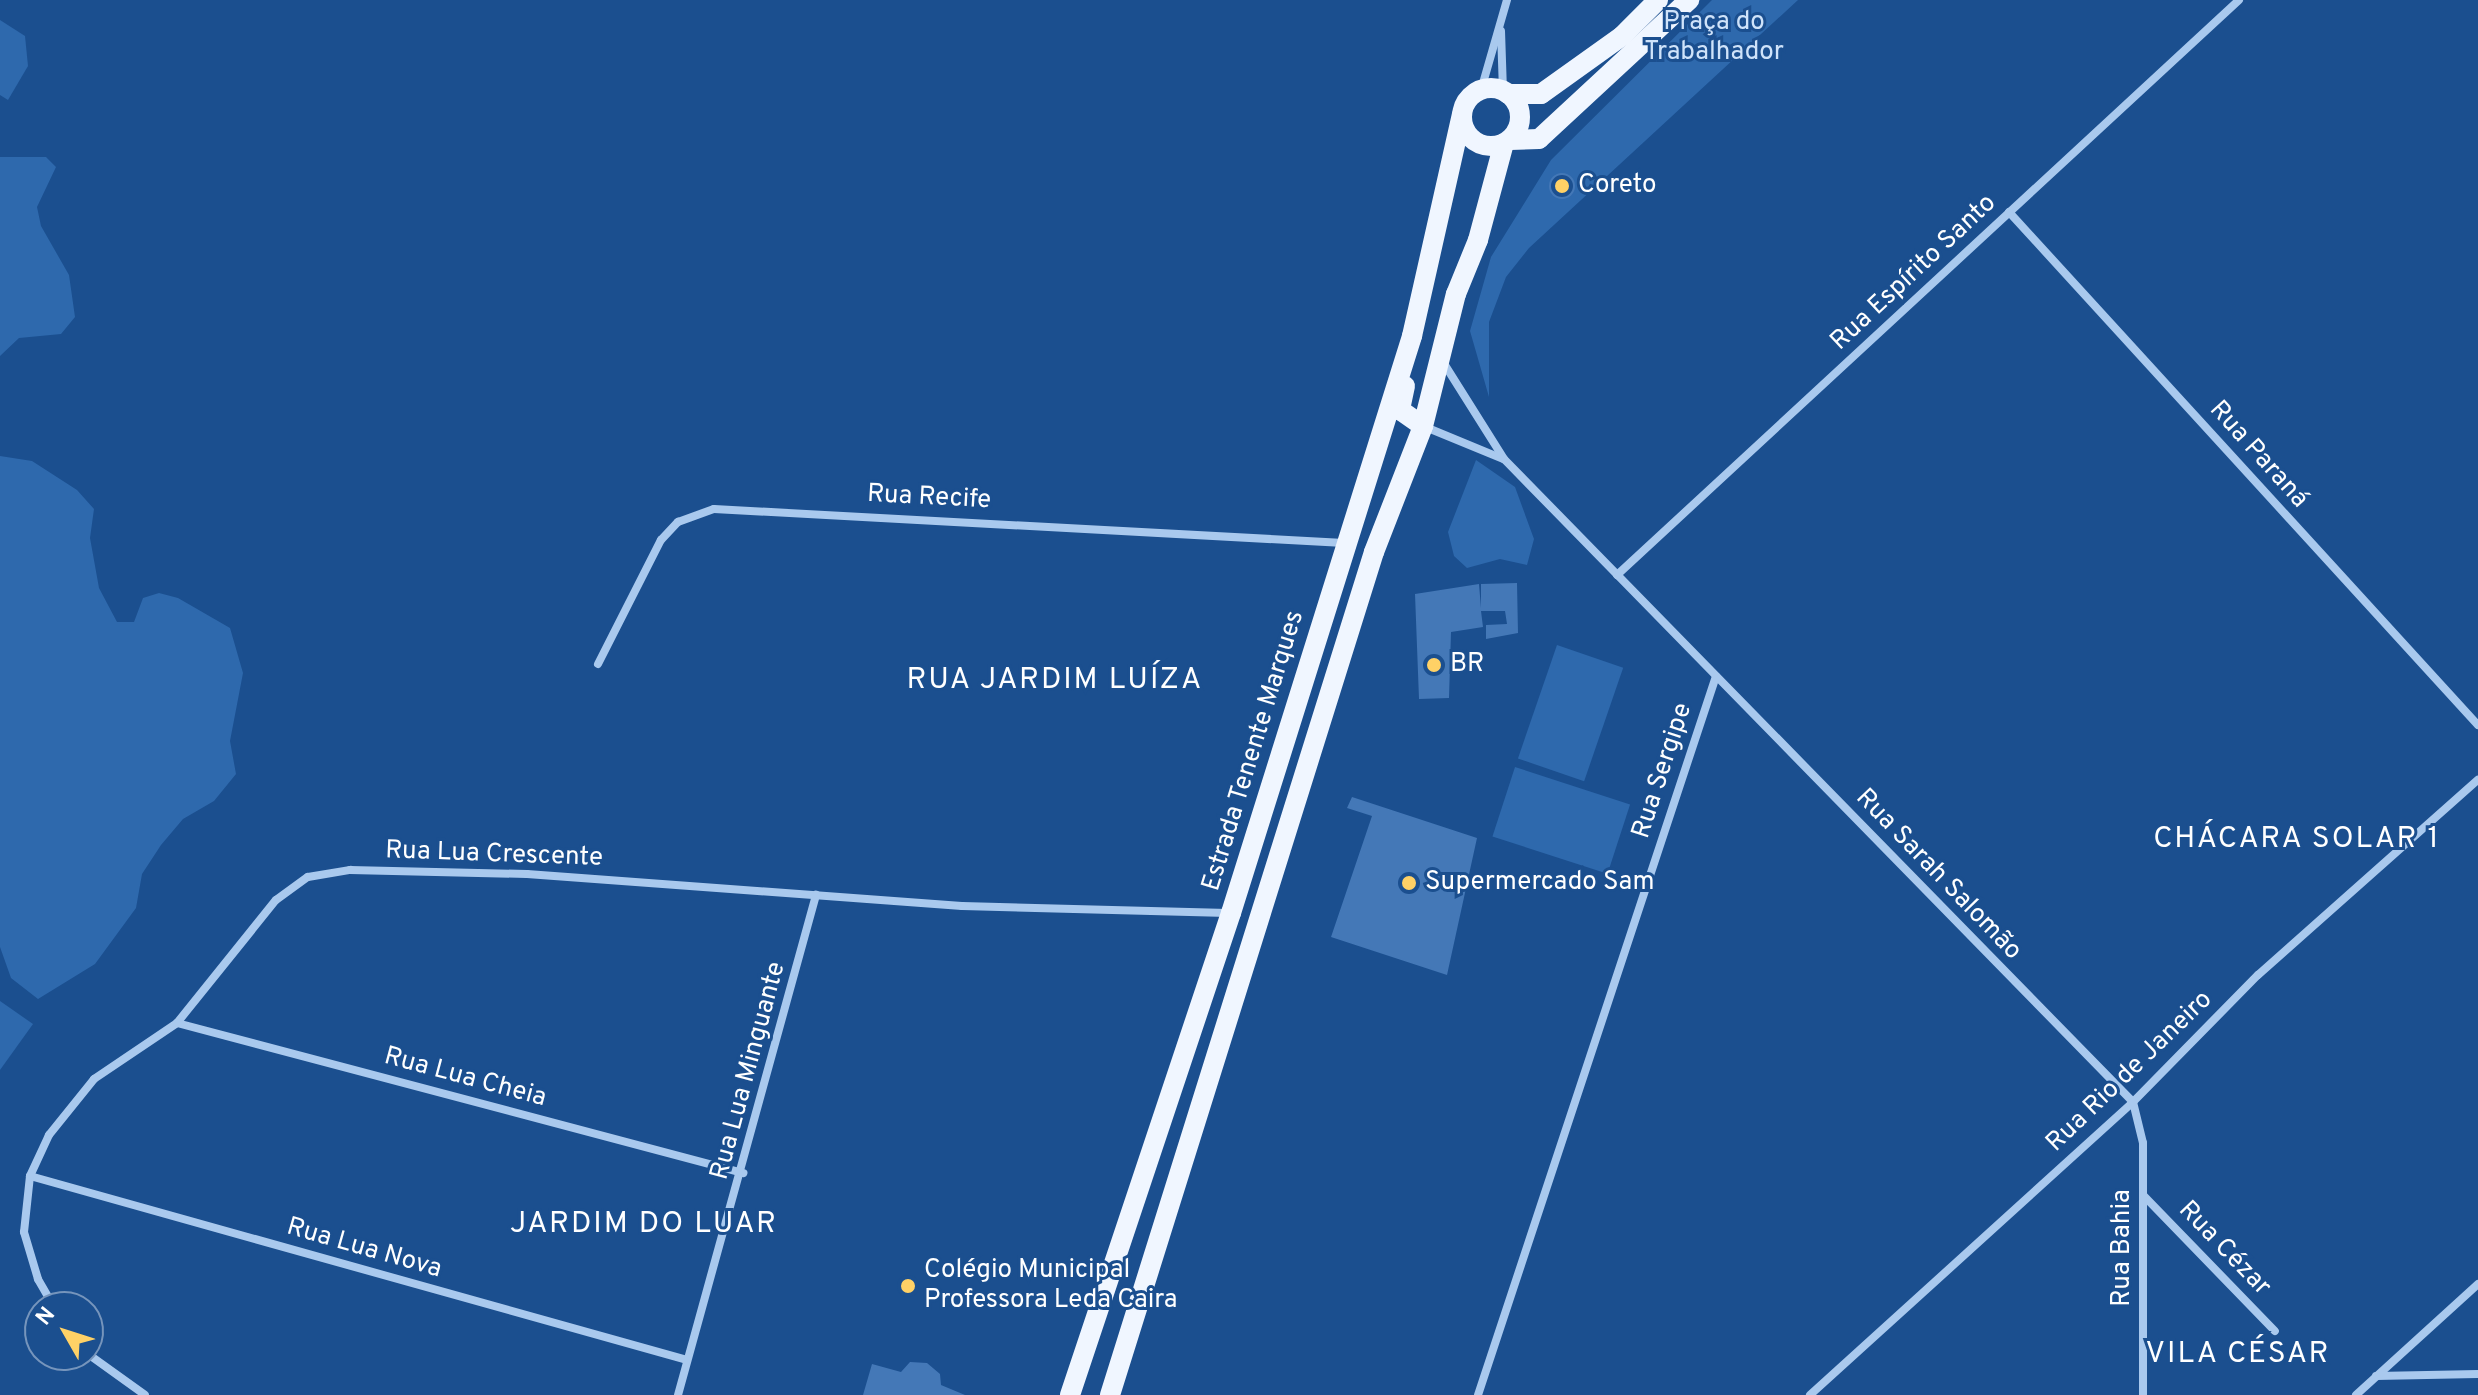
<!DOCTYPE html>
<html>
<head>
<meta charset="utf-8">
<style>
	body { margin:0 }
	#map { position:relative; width:2478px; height:1395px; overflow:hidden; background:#1b4f8f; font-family:Overpass,sans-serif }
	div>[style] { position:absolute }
	.green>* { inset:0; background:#2e69ad; transform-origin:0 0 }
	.building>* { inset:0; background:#4478b7 }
	.round { border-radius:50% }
	.minor>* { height:8px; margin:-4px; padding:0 4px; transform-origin:4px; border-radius:4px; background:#a9c9ee }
	.primary>* { height:20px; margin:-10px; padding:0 10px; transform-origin:10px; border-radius:10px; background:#f0f6ff }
	.primary>.ring { margin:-10px; padding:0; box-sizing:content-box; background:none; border:20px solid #f0f6ff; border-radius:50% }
	.dots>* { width:22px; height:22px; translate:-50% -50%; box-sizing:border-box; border:4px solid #1b4f8f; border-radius:50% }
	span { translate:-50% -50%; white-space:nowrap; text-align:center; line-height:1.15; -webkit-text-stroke:6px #1b4f8f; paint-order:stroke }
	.park-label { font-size:26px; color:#cfe3fa }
	.poi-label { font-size:26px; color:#fff }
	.left { translate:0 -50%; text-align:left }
	.street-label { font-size:26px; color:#fff }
	.quarter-label { font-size:30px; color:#fff; letter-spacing:2px }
	.north { position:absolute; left:24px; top:1291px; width:80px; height:80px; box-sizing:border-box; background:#1b4f8f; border:2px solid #7695bc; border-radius:50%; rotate:309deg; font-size:22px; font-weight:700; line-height:32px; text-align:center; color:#fff }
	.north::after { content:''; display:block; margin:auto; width:28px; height:36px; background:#ffd166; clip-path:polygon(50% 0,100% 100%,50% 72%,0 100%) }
</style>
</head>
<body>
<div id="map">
	<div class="green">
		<i style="clip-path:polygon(1712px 0,1798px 0,1529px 248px,1506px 277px,1489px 322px,1489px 397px,1470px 331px,1491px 257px,1551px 160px)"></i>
		<i style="clip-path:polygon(0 20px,25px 36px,28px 66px,8px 100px,0 95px)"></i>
		<i style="clip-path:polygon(0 157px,46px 157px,56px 167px,37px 207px,41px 226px,69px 275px,75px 317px,61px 334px,19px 338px,0 356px)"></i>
		<i style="clip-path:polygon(0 456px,32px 461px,77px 490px,94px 509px,90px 538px,99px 588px,117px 622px,134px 622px,143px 598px,159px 593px,178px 598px,230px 628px,243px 673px,230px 741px,236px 774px,214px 801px,183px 819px,161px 845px,142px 874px,136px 908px,95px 964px,38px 999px,11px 978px,0 947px)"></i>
		<i style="clip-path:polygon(1476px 460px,1515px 487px,1534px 539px,1527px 565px,1500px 559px,1467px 568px,1454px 556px,1448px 532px)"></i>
		<i style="left:1557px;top:645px;width:70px;height:120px;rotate:19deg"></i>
		<i style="left:1515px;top:767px;width:121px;height:73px;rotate:18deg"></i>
		<i style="clip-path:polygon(0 1001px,33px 1024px,0 1070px)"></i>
	</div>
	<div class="building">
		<i class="round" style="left:1549px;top:173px;width:26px;height:26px"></i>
		<i style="clip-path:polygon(1517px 583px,1518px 633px,1486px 639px,1486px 625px,1507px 624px,1505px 611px,1481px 611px,1483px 627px,1451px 632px,1449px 698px,1419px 699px,1415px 594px,1479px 584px,1481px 608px,1481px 584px)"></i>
		<i style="clip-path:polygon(1352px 797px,1477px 838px,1447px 975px,1331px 937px,1372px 816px,1347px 808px)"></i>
		<i style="clip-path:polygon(910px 1362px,927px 1363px,940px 1374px,941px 1385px,965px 1395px,863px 1395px,872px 1364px,901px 1372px)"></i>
	</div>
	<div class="minor">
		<i style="left:1501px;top:31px;width:60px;rotate:88.1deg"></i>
		<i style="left:1481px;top:90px;width:94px;rotate:-73.9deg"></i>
		<i style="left:2009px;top:212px;width:695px;rotate:47.57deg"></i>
		<i style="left:1443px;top:362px;width:115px;rotate:57.8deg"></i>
		<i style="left:1504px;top:459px;width:899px;rotate:45.63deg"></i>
		<i style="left:2133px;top:1102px;width:42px;rotate:76.3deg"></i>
		<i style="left:2143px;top:1143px;width:252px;rotate:90deg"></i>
		<i style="left:1423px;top:426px;width:87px;rotate:22.4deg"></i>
		<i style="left:1617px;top:575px;width:847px;rotate:-42.75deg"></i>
		<i style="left:598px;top:664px;width:139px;rotate:-63.1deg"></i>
		<i style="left:661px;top:540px;width:25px;rotate:-47deg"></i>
		<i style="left:678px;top:522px;width:38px;rotate:-20deg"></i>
		<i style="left:714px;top:509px;width:631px;rotate:3.09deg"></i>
		<i style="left:177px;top:1023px;width:586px;rotate:14.84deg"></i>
		<i style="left:30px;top:1176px;width:682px;rotate:15.65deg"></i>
		<i style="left:2144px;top:1196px;width:188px;rotate:45.9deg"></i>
		<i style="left:54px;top:1307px;width:32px;rotate:-120deg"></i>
		<i style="left:38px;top:1279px;width:49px;rotate:-106.6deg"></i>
		<i style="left:24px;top:1232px;width:56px;rotate:-83.9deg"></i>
		<i style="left:30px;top:1176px;width:45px;rotate:-65.1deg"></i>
		<i style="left:49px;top:1135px;width:72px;rotate:-51.2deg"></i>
		<i style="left:94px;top:1079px;width:100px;rotate:-34deg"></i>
		<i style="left:177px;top:1023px;width:158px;rotate:-51.2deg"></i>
		<i style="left:276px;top:900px;width:39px;rotate:-36deg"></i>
		<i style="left:308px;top:877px;width:43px;rotate:-9.5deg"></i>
		<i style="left:350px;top:870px;width:177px;rotate:1.3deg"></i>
		<i style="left:527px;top:874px;width:436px;rotate:4.2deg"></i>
		<i style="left:962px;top:906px;width:266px;rotate:1.5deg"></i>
		<i style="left:88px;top:1354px;width:70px;rotate:35.7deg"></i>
		<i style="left:2376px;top:1376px;width:102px;rotate:-1.1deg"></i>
		<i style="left:678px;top:1395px;width:519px;rotate:-74.57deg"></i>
		<i style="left:1478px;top:1395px;width:757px;rotate:-71.68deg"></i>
		<i style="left:1810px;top:1395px;width:436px;rotate:-42.2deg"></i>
		<i style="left:2133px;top:1102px;width:178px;rotate:-45.5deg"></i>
		<i style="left:2258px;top:975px;width:294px;rotate:-41.6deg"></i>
		<i style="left:2356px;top:1395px;width:165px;rotate:-42.3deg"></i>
	</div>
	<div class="primary">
		<i class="ring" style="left:1462px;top:88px;width:38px;height:38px"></i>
		<i style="left:1508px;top:94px;width:33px"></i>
		<i style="left:1541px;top:94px;width:100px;rotate:-35.6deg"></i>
		<i style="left:1622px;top:36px;width:51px;rotate:-45deg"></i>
		<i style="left:1510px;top:140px;width:29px;rotate:-2deg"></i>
		<i style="left:1539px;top:139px;width:205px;rotate:-42.8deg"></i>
		<i style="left:1405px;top:386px;width:25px;rotate:102deg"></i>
		<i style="left:1400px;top:410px;width:28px;rotate:35deg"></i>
		<i style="left:1070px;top:1395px;width:508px;rotate:-71.53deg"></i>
		<i style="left:1231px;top:913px;width:605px;rotate:-72.58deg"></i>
		<i style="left:1412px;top:336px;width:227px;rotate:-77.3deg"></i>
		<i style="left:1110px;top:1395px;width:883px;rotate:-72.61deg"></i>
		<i style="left:1374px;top:552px;width:135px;rotate:-68.7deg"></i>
		<i style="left:1423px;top:426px;width:136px;rotate:-76deg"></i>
		<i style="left:1456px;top:294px;width:58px;rotate:-67.8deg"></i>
		<i style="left:1478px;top:240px;width:100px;rotate:-75deg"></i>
	</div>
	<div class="dots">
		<i style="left:1562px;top:186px;background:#ffd166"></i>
		<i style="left:1434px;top:665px;background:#ffd166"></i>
		<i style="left:1409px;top:883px;background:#ffd166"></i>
		<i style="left:908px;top:1286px;background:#ffd166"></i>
	</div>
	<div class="park-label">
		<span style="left:1714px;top:38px">Praça do<br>Trabalhador</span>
	</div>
	<div class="poi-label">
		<span class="left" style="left:1578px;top:186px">Coreto</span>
		<span class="left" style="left:1450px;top:665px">BR</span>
		<span class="left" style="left:1425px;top:883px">Supermercado Sam</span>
		<span class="left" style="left:924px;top:1286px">Colégio Municipal<br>Professora Leda Caira</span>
	</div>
	<div class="street-label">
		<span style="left:1914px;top:273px;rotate:-43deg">Rua Espírito Santo</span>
		<span style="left:2258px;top:455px;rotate:48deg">Rua Paraná</span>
		<span style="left:929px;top:498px;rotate:3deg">Rua Recife</span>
		<span style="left:1254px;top:751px;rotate:-73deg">Estrada Tenente Marques</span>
		<span style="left:1663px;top:771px;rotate:-72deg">Rua Sergipe</span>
		<span style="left:494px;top:855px;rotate:2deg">Rua Lua Crescente</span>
		<span style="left:1938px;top:875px;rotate:46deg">Rua Sarah Salomão</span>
		<span style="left:749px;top:1071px;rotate:-75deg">Rua Lua Minguante</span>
		<span style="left:2130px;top:1072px;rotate:-44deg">Rua Rio de Janeiro</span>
		<span style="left:465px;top:1078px;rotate:15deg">Rua Lua Cheia</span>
		<span style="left:2123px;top:1248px;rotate:-90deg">Rua Bahia</span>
		<span style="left:364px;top:1249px;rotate:16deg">Rua Lua Nova</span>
		<span style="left:2224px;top:1249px;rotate:46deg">Rua Cézar</span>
	</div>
	<div class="quarter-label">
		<span style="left:1055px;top:681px">RUA JARDIM LUÍZA</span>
		<span style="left:2297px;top:840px">CHÁCARA SOLAR 1</span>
		<span style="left:644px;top:1225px">JARDIM DO LUAR</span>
		<span style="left:2238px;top:1355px">VILA CÉSAR</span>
	</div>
	<div class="north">N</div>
</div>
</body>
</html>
